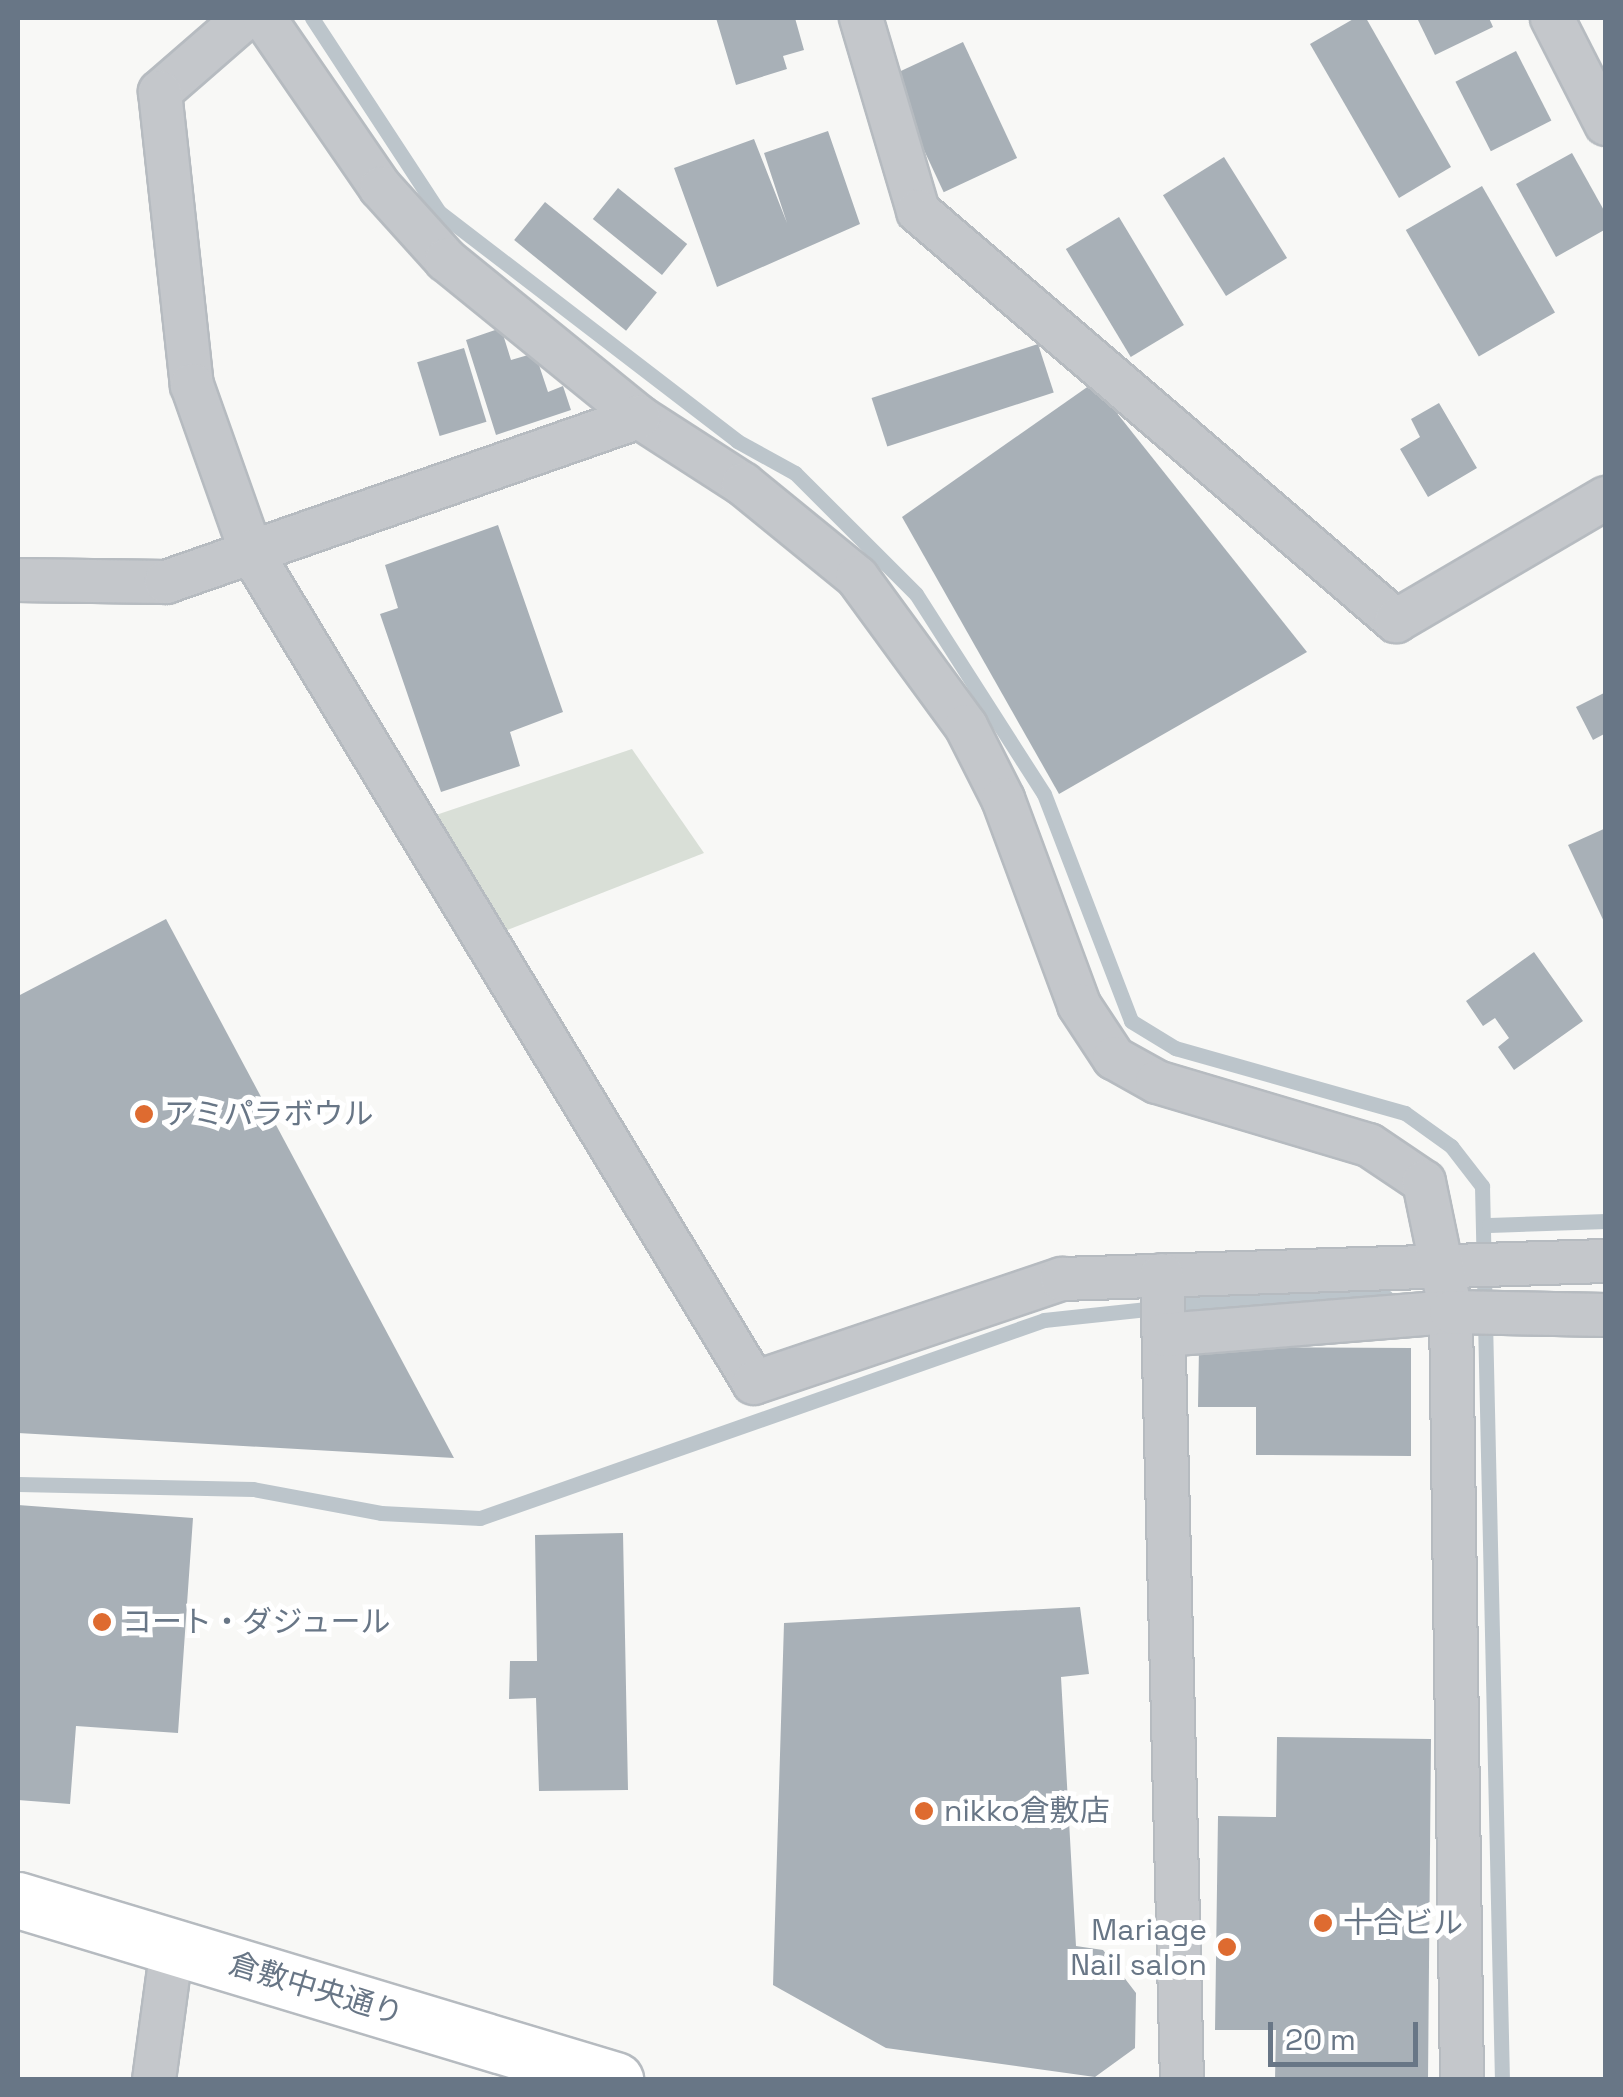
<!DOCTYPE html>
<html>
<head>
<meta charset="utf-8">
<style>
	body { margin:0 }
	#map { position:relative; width:1623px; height:2097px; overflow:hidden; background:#f8f8f6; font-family:"Space Grotesk","Noto Sans JP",sans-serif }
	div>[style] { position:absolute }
	.green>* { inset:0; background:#d9dfd7 }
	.stream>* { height:15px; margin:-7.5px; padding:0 7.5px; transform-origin:7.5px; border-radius:7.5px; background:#bcc5cb }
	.building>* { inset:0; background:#a8b0b7; transform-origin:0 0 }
	.roads { filter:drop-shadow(2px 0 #b6bbc0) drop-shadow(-2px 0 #b6bbc0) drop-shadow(0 2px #b6bbc0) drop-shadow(0 -2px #b6bbc0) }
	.street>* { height:42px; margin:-21px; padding:0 21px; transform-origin:21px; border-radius:21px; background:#c4c7cb }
	.secondary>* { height:55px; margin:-27.5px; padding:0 27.5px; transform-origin:27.5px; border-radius:27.5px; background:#fff }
	.dots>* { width:28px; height:28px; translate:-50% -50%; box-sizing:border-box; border:5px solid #fff; border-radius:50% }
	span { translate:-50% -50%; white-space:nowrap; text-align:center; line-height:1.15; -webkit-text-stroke:10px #fff; paint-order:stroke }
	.poi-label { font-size:30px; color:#687686 }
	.left { translate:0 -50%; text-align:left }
	.right { translate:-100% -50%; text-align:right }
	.street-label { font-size:30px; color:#687686 }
	.frame { position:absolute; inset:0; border:20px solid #687686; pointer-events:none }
	.scale { position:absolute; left:1268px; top:2022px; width:150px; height:45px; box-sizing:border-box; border:5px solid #687686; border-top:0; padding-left:12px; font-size:30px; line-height:35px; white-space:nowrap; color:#687686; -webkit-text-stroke:8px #fff; paint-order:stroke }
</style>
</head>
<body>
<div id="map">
	<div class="green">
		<i style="clip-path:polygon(632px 749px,704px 853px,505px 931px,436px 815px)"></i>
	</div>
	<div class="stream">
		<i style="left:312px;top:18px;width:232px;rotate:56.8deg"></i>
		<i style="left:439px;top:212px;width:376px;rotate:37.5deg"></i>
		<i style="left:737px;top:441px;width:66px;rotate:28.9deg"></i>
		<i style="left:795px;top:473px;width:171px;rotate:45deg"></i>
		<i style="left:916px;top:594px;width:237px;rotate:57.4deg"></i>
		<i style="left:1044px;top:794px;width:243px;rotate:69deg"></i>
		<i style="left:1131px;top:1021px;width:52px;rotate:31.5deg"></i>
		<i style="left:1175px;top:1048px;width:239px;rotate:15.8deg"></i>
		<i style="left:1405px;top:1113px;width:57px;rotate:35.7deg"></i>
		<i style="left:1451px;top:1146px;width:51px;rotate:52.2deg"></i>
		<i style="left:1482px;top:1186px;width:894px;rotate:88.72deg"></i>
		<i style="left:1489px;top:1225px;width:117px;rotate:-2deg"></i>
		<i style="left:18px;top:1484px;width:235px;rotate:1.2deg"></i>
		<i style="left:253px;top:1489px;width:130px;rotate:10.6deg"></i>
		<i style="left:381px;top:1513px;width:99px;rotate:2.9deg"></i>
		<i style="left:480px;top:1518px;width:598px;rotate:-19.34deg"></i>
		<i style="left:1044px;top:1320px;width:179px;rotate:-6.1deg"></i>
		<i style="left:1222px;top:1301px;width:164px;rotate:-1.4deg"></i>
	</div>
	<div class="building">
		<i style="clip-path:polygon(716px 18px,795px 18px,804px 50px,783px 56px,787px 69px,736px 85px)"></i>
		<i style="clip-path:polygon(1355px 18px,1366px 18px,1451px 167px,1399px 198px,1310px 44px)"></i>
		<i style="clip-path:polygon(1417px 18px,1489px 18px,1493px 27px,1435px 55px)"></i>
		<i style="left:963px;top:42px;width:128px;height:81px;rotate:65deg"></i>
		<i style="left:1516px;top:51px;width:78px;height:68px;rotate:63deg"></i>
		<i style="clip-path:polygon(828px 131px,860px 224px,717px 287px,674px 168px,754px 139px,787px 223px,764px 153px)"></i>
		<i style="clip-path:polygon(1572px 153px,1606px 214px,1606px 229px,1556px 257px,1516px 184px)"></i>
		<i style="left:1224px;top:157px;width:119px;height:72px;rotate:58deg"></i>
		<i style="left:1482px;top:186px;width:146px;height:88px;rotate:60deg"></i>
		<i style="left:618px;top:188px;width:89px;height:40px;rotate:39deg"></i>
		<i style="left:545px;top:202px;width:144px;height:49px;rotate:39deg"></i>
		<i style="left:1119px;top:217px;width:126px;height:62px;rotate:59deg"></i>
		<i style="clip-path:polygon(501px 328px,511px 360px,535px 353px,548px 392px,563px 386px,571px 410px,496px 435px,466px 340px)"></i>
		<i style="left:1038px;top:344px;width:51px;height:175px;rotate:72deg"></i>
		<i style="left:464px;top:348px;width:77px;height:49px;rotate:73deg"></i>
		<i style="clip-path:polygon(1093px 383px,1307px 652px,1059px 794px,902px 517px)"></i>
		<i style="clip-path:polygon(1439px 403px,1477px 468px,1428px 497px,1400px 449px,1420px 437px,1411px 419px)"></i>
		<i style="clip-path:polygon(498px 525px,563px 712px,510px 732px,520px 766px,441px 792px,380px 614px,398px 608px,385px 565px)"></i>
		<i style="clip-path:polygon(1606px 692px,1606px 733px,1593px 740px,1576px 707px)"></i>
		<i style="clip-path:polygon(1606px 828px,1606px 926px,1568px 845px)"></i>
		<i style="clip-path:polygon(166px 919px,454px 1458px,18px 1433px,18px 996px)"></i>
		<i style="clip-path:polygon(1534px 952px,1583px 1021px,1514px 1070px,1498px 1047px,1509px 1038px,1495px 1018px,1483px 1026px,1466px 1001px)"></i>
		<i style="clip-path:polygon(1199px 1347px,1411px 1348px,1411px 1456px,1256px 1455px,1256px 1407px,1198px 1407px)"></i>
		<i style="clip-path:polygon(18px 1505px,193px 1518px,178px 1733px,76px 1726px,70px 1804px,18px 1800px)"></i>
		<i style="clip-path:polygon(623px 1533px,628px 1790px,539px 1791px,536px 1698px,509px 1699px,510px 1661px,537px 1661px,535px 1535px)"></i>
		<i style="clip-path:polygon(1080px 1607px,1089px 1674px,1061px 1677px,1076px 1946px,1103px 1950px,1136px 1993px,1135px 2048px,1095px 2077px,886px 2048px,773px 1985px,784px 1623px)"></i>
		<i style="clip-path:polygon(1277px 1737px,1431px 1739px,1428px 2080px,1275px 2080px,1276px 2030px,1215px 2030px,1218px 1816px,1276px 1817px)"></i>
	</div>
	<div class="roads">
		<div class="street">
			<i style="left:245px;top:18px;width:113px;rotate:139deg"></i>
			<i style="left:160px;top:92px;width:295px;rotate:83.8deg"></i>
			<i style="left:192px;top:385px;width:177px;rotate:70.5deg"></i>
			<i style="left:251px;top:552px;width:971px;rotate:58.81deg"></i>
			<i style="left:754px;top:1383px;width:325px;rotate:-18.7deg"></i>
			<i style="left:1062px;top:1279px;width:544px;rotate:-1.9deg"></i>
			<i style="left:264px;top:18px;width:206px;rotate:55.5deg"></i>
			<i style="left:381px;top:188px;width:97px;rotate:47.9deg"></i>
			<i style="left:446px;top:260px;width:249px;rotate:39.1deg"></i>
			<i style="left:639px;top:417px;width:124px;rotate:32.8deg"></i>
			<i style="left:743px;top:484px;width:147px;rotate:39.2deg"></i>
			<i style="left:857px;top:577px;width:185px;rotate:53.8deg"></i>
			<i style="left:966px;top:726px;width:82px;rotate:63.1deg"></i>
			<i style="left:1003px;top:799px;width:220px;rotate:69.7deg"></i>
			<i style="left:1079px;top:1005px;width:64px;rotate:56.6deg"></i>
			<i style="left:1114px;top:1058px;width:49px;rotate:29.2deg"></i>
			<i style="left:1157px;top:1082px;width:221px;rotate:16.6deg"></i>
			<i style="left:1369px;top:1145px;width:66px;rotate:33.9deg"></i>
			<i style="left:1424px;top:1182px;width:133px;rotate:78.3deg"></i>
			<i style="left:1451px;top:1312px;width:768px;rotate:89.18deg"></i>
			<i style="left:861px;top:18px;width:201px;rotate:73.5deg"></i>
			<i style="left:918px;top:211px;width:630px;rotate:40.62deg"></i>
			<i style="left:1396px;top:621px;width:243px;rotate:-30.4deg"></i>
			<i style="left:1552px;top:18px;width:119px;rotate:63deg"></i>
			<i style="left:18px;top:580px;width:148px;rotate:0.8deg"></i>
			<i style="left:166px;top:582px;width:501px;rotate:-19.23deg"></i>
			<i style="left:1162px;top:1275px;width:805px;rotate:88.58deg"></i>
			<i style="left:1164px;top:1335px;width:288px;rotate:-4.6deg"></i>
			<i style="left:1451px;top:1312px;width:155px;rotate:1.1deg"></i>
			<i style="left:154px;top:2080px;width:135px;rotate:-82.3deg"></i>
		</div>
		<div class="secondary">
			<i style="left:18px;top:1900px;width:624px;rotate:16.78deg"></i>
		</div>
	</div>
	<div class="dots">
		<i style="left:144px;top:1114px;background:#de6b30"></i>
		<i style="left:102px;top:1622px;background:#de6b30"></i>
		<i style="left:924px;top:1811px;background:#de6b30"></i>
		<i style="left:1323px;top:1923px;background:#de6b30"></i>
		<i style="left:1227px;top:1947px;background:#de6b30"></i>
	</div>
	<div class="poi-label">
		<span class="left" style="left:164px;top:1114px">アミパラボウル</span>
		<span class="left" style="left:122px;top:1622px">コート・ダジュール</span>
		<span class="left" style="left:944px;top:1811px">nikko倉敷店</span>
		<span class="left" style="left:1343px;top:1923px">十合ビル</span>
		<span class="right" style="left:1207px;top:1947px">Mariage<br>Nail salon</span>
	</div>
	<div class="street-label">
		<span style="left:316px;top:1989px;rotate:17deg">倉敷中央通り</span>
	</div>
	<div class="frame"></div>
	<div class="scale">20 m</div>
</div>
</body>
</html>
